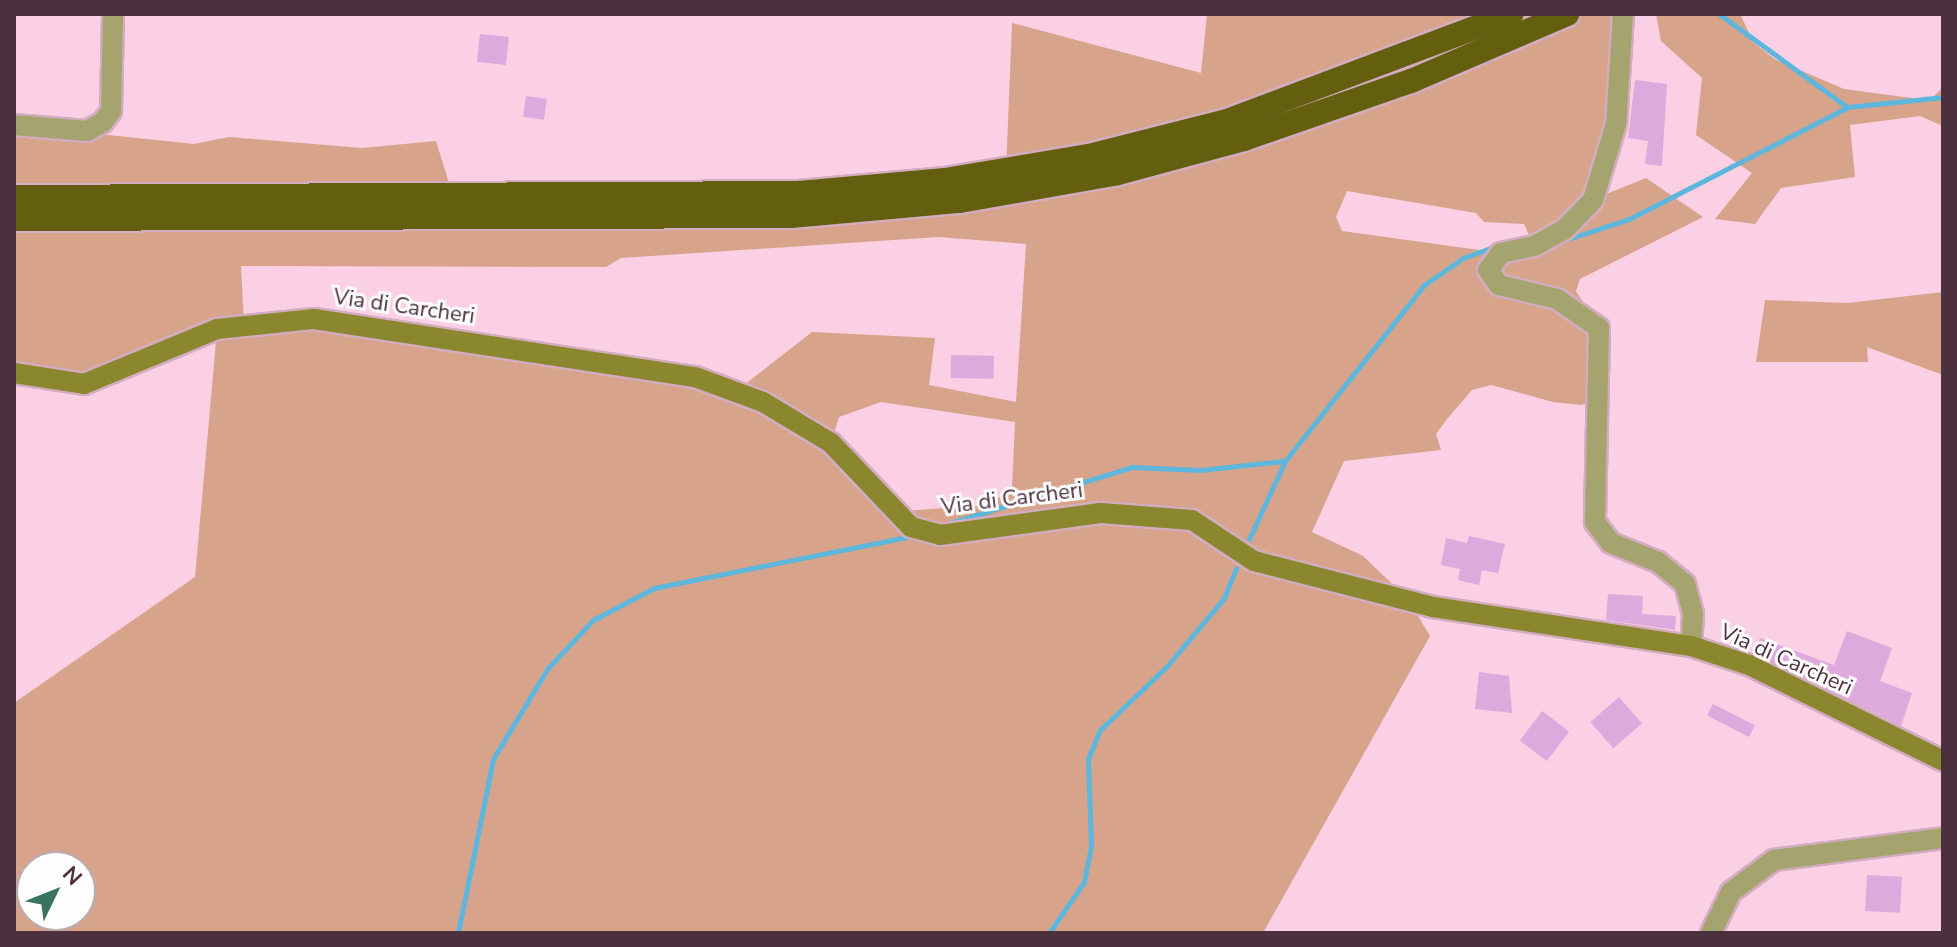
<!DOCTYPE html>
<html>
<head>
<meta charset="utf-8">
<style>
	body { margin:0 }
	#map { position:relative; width:1957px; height:947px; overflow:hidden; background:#fbcfe4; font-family:"Nunito Sans",sans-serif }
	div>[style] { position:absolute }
	.green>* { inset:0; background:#d7a48b }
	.stream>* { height:5px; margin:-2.5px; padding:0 2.5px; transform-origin:2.5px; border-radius:2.5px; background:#5db6db }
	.building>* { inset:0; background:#dea9dd; transform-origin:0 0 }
	.roads { filter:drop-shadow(2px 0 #d4acbf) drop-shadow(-2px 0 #d4acbf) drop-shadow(0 2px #d4acbf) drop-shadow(0 -2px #d4acbf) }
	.street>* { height:20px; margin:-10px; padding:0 10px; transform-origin:10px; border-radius:10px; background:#a5a46f }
	.secondary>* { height:20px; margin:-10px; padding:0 10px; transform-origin:10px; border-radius:10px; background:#8b872f }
	.highway>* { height:24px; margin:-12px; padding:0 12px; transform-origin:12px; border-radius:12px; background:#635f0e }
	span { translate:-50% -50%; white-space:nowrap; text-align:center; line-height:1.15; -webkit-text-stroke:6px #fefefe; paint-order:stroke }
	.street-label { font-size:22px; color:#4c303e }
	.frame { position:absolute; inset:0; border:16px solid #4c303e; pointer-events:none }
	.north { position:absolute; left:16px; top:851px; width:80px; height:80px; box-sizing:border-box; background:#fefefe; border:2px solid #b7acb1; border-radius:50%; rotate:47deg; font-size:22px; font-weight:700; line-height:32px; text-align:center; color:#4c303e }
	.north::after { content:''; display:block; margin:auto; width:28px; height:36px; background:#38745e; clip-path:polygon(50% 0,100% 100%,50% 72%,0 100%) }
</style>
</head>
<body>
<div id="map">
	<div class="green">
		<i style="clip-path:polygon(1207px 14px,1512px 14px,1393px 63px,1006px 171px,1012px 23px,1201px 73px)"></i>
		<i style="clip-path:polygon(evenodd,1567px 14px,1623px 14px,1594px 199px,1646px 178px,1703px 217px,1580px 279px,1576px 291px,1599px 328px,1600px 398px,1581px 405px,1553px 402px,1491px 385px,1472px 390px,1447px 419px,1436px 434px,1441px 450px,1344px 461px,1312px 532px,1363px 556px,1407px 598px,1430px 636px,1263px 933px,14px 933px,14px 703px,195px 577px,217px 330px,116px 375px,14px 373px,14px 219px,1118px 173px,1567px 14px,1347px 191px,1476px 213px,1484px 222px,1524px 224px,1534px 246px,1501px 253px,1342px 231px,1336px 217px,1347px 191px,1567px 14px,938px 237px,1026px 244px,1016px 402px,929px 385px,935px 338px,812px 332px,735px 392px,266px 320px,244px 324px,241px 266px,606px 267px,621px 258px,938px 237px,1567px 14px,881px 402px,1015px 422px,1012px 488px,988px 505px,889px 512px,831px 443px,839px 417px,881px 402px,1567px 14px,32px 867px,80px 867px,80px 915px,32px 915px,32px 867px)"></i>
		<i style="clip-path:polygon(1656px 14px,1740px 14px,1754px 43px,1776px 60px,1844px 89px,1919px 99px,1932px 98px,1943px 87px,1943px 126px,1920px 116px,1850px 125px,1855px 177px,1781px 188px,1755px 224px,1715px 219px,1752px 173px,1696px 135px,1702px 78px,1661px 41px)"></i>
		<i style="clip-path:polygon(14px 125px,194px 144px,229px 137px,362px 148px,436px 141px,453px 196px,14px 197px)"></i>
		<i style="clip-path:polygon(1943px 292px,1943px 375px,1867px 347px,1868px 362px,1756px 362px,1765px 300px,1847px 303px)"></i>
	</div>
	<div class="stream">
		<i style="left:1719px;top:14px;width:158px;rotate:36deg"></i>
		<i style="left:1556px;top:243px;width:77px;rotate:-18.2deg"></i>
		<i style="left:1629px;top:219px;width:246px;rotate:-27.1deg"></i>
		<i style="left:1848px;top:107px;width:96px;rotate:-6deg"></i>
		<i style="left:950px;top:523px;width:190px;rotate:-17.1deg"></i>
		<i style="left:1132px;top:467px;width:68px;rotate:2.5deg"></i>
		<i style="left:1200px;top:470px;width:84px;rotate:-6.1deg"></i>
		<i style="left:1249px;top:539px;width:86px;rotate:-65.2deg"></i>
		<i style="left:1285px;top:461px;width:224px;rotate:-51.7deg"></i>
		<i style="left:1424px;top:285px;width:47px;rotate:-34.7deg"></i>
		<i style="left:1463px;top:258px;width:37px;rotate:-20deg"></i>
		<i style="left:458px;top:933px;width:177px;rotate:-78.6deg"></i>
		<i style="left:493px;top:759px;width:106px;rotate:-58.9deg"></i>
		<i style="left:548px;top:668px;width:66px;rotate:-46.8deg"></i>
		<i style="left:593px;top:620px;width:69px;rotate:-27.7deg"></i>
		<i style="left:654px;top:588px;width:258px;rotate:-11.4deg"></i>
		<i style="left:1049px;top:933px;width:62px;rotate:-55.5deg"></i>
		<i style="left:1084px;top:882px;width:37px;rotate:-79deg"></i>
		<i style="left:1091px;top:846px;width:87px;rotate:-92deg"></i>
		<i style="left:1088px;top:759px;width:31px;rotate:-68deg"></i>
		<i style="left:1100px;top:730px;width:93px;rotate:-43.7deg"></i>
		<i style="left:1167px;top:666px;width:89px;rotate:-50deg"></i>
		<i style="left:1224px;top:598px;width:32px;rotate:-68deg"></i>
	</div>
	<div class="building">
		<i style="left:480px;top:34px;width:29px;height:28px;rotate:6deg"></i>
		<i style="clip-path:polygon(1635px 80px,1667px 84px,1662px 166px,1645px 164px,1648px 141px,1628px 138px)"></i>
		<i style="left:526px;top:96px;width:21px;height:21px;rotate:8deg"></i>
		<i style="left:951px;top:355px;width:43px;height:23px;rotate:1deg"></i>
		<i style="clip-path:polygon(1469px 536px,1505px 544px,1498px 573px,1482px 570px,1479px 585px,1458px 580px,1460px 569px,1441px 565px,1446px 538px,1467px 543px)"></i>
		<i style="clip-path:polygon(1608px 594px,1643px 596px,1642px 614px,1676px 616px,1675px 630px,1606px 620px)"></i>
		<i style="clip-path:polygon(1847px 631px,1892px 648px,1880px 681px,1912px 693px,1901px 726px,1754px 653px,1760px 638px,1834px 665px)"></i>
		<i style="clip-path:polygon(1479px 672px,1509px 676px,1512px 713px,1475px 709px)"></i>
		<i style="left:1619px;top:697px;width:35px;height:38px;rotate:49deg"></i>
		<i style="left:1713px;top:704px;width:47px;height:13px;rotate:27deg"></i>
		<i style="left:1542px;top:711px;width:34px;height:37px;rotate:37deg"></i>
		<i style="left:1867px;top:875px;width:35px;height:36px;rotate:3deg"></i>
	</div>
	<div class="roads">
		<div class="street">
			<i style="left:1623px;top:14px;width:110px;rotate:93.6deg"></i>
			<i style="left:1616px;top:124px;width:79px;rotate:106.8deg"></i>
			<i style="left:1593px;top:200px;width:40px;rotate:134deg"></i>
			<i style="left:1565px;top:229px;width:35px;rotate:151deg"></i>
			<i style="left:1534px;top:246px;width:34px;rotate:168deg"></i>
			<i style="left:1501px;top:253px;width:21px;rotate:127deg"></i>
			<i style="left:1488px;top:270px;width:19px;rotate:54deg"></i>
			<i style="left:1499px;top:285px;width:60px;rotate:13.6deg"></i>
			<i style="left:1557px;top:299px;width:51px;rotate:34.6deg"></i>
			<i style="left:1599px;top:328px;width:194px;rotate:91.2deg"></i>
			<i style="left:1595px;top:522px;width:26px;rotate:53deg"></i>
			<i style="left:1611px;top:543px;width:51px;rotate:22deg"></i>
			<i style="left:1658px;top:562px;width:35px;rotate:39deg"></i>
			<i style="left:1685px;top:584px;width:30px;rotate:75deg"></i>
			<i style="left:1693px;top:613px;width:33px;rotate:93deg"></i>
			<i style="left:14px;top:125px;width:73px;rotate:4.7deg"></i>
			<i style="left:87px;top:131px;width:18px;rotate:-29deg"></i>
			<i style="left:103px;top:122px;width:14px;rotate:-54deg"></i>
			<i style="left:111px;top:111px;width:97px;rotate:-88.8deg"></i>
			<i style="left:1711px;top:933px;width:46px;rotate:-64deg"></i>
			<i style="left:1731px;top:892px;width:54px;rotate:-36.7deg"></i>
			<i style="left:1774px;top:860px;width:170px;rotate:-7.4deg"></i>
		</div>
		<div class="secondary">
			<i style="left:14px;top:373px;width:71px;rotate:8.9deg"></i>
			<i style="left:84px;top:384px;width:144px;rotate:-22.5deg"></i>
			<i style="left:217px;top:329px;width:98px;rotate:-5.9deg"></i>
			<i style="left:314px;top:319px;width:385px;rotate:8.7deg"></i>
			<i style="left:695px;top:377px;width:72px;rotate:20.2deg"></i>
			<i style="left:763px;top:402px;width:79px;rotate:31.1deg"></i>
			<i style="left:831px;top:443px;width:116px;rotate:46.4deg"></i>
			<i style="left:911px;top:527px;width:30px;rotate:15deg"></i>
			<i style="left:940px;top:535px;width:162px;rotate:-7.8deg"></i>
			<i style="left:1101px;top:513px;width:91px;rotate:4.4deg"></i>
			<i style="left:1192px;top:520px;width:74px;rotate:33.5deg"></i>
			<i style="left:1254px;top:561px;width:185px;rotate:14.4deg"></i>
			<i style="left:1433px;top:607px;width:261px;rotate:8.6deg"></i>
			<i style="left:1691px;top:646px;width:61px;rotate:18.1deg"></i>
			<i style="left:1749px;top:665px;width:216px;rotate:26.3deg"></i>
		</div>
		<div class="highway">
			<i style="left:14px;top:197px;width:785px;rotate:-0.29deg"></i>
			<i style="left:799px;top:193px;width:147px;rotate:-5.1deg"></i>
			<i style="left:945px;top:180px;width:146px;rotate:-9.5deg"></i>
			<i style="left:1089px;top:156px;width:142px;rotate:-14.2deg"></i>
			<i style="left:1227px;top:121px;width:304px;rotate:-20.6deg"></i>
			<i style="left:14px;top:219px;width:777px;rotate:-0.22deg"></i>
			<i style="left:791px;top:216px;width:170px;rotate:-5.1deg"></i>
			<i style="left:960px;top:201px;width:160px;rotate:-10deg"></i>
			<i style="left:1118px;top:173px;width:131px;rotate:-15.1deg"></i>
			<i style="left:1244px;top:139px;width:177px;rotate:-19.2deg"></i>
			<i style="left:1411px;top:81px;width:170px;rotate:-23.2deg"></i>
		</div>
	</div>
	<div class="street-label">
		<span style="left:404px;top:307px;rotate:8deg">Via di Carcheri</span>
		<span style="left:1012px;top:499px;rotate:-7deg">Via di Carcheri</span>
		<span style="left:1786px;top:660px;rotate:24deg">Via di Carcheri</span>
	</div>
	<div class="frame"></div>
	<div class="north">N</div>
</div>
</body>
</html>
